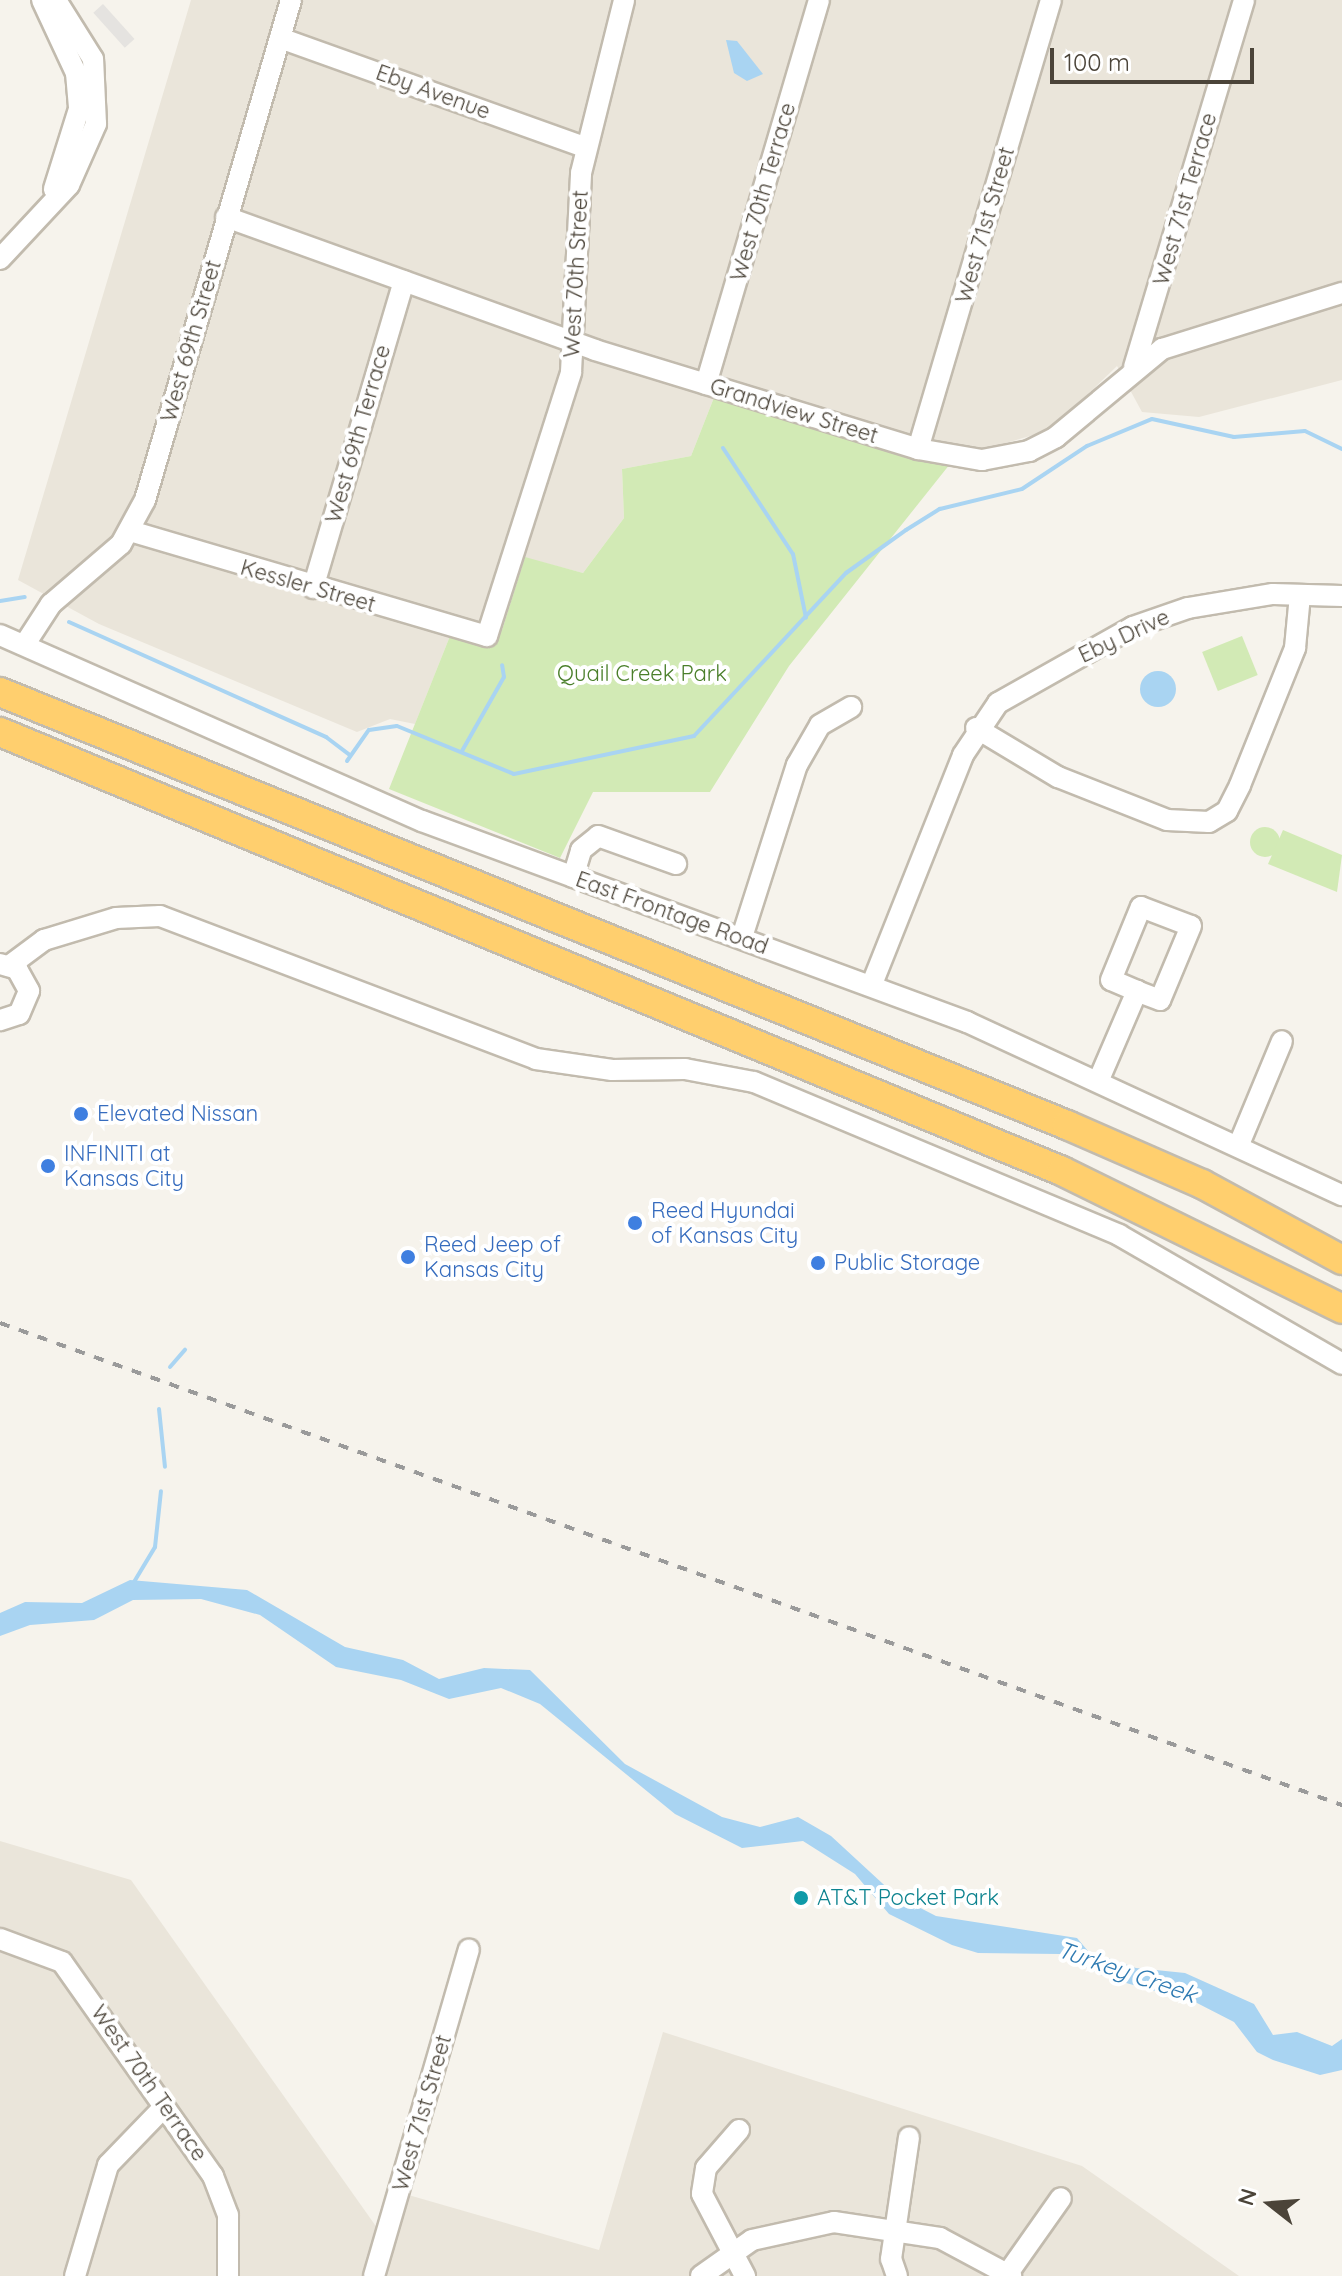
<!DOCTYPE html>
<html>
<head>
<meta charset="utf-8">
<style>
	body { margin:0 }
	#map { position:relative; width:1342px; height:2276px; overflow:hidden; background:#f6f3ec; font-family:Quicksand,sans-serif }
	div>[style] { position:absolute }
	.residential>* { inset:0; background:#eae5da }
	.green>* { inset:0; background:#d2eab5; transform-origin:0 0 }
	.round { border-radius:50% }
	.parking>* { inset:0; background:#e5e3e0; transform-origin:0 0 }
	.water>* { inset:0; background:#a9d4f2 }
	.stream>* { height:4px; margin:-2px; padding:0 2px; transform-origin:2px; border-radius:2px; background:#a9d4f2 }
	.roads { filter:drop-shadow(2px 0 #c2bbae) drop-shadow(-2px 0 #c2bbae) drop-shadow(0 2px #c2bbae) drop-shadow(0 -2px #c2bbae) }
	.minor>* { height:20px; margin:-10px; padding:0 10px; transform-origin:10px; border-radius:10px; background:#fff }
	.highway>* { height:28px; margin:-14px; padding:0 14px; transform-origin:14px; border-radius:14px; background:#ffcf6e }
	.rail>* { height:4px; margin-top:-2px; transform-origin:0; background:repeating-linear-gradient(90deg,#9a9a9a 0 10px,transparent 0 20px) }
	.dots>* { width:22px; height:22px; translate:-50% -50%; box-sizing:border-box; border:4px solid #fff; border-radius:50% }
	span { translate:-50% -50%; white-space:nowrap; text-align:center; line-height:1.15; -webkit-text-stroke:8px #fff; paint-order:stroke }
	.street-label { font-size:22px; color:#4b4439 }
	.park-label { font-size:22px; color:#4a7f2a }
	.shop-label { font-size:22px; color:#366cbe }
	.left { translate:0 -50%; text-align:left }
	.culture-label { font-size:22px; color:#0d838f }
	.water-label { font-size:24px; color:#2e7ab2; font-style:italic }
	.north { position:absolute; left:1230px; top:2164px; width:80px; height:80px; -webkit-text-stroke:6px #fff; paint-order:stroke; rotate:287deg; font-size:22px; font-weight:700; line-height:32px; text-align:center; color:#4b4439 }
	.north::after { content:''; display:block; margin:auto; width:28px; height:36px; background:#4b4439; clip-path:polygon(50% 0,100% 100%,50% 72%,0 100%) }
	.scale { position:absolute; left:1050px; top:48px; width:204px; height:36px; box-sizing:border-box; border:4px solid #4b4439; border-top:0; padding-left:10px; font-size:24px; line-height:28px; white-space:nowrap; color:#4b4439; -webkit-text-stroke:6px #fff; paint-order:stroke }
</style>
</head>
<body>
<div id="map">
	<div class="residential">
		<i style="clip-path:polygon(191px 0,1342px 0,1342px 380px,1199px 417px,1142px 412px,1117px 366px,1051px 430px,978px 451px,715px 395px,691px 456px,622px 469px,624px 518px,583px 573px,511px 554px,484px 626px,400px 609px,397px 621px,450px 636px,415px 724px,390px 719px,357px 732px,99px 624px,18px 580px)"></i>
		<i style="clip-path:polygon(0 1841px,131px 1880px,380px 2232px,367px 2276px,0 2276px)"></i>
		<i style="clip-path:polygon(663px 2032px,1082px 2166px,1239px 2276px,381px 2276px,405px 2194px,599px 2250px)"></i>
	</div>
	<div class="green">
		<i style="clip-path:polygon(715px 395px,950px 464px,789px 666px,710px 792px,593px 792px,560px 858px,389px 789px,450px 636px,474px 644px,502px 630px,525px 557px,583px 573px,624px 518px,622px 469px,691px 456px)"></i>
		<i style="left:1242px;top:636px;width:42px;height:43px;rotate:68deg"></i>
		<i class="round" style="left:1250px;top:827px;width:30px;height:30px"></i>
		<i style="clip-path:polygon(1283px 830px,1342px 855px,1337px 892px,1268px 864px)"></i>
	</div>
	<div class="parking">
		<i style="left:103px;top:4px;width:47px;height:13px;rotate:48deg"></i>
	</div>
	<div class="water">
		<i style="clip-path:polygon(726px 40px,737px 41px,763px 74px,747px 81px,734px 73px)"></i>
		<i class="round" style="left:1140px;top:671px;width:36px;height:36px"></i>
		<i style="clip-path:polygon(130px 1580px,247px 1590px,345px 1647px,403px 1660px,439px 1679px,484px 1668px,530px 1670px,625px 1764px,722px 1817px,760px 1827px,798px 1817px,831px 1836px,895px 1895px,936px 1916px,1077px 1938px,1088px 1951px,1136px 1968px,1185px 1973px,1254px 2004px,1273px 2035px,1297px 2032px,1332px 2046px,1342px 2039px,1342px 2070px,1320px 2075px,1273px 2060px,1257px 2052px,1234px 2022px,1197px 2003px,1105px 1977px,1060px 1954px,978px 1953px,952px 1945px,889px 1914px,855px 1874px,803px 1841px,742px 1848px,675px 1814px,540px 1704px,501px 1688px,449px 1699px,401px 1680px,336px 1667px,260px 1615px,201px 1599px,133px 1600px,94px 1620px,30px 1625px,0 1636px,0 1613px,25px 1602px,82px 1603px)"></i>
	</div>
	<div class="stream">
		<i style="left:723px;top:448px;width:127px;rotate:56.6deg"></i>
		<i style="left:793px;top:554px;width:65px;rotate:78.5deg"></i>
		<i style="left:0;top:601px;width:25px;rotate:-9deg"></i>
		<i style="left:69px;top:622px;width:282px;rotate:24.1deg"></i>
		<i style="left:326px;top:737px;width:30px;rotate:37deg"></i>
		<i style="left:462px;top:751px;width:85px;rotate:-60.4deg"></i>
		<i style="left:504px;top:677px;width:12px;rotate:-99deg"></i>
		<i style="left:347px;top:761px;width:38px;rotate:-55deg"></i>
		<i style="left:369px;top:730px;width:28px;rotate:-8deg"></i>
		<i style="left:397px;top:726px;width:126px;rotate:22.3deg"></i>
		<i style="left:514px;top:774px;width:184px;rotate:-11.9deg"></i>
		<i style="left:694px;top:736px;width:223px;rotate:-47deg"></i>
		<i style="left:846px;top:573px;width:74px;rotate:-35.6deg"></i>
		<i style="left:906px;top:530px;width:40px;rotate:-32deg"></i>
		<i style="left:940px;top:509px;width:84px;rotate:-13.7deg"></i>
		<i style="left:1022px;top:489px;width:78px;rotate:-33.5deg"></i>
		<i style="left:1087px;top:446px;width:70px;rotate:-22.6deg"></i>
		<i style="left:1152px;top:419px;width:84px;rotate:12.4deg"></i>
		<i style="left:1234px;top:437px;width:71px;rotate:-4.8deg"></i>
		<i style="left:1305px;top:431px;width:41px;rotate:25.9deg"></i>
		<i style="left:170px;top:1367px;width:23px;rotate:-49deg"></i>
		<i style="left:159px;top:1409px;width:58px;rotate:84.1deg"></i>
		<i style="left:134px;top:1582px;width:41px;rotate:-59deg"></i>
		<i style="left:155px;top:1547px;width:56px;rotate:-83.9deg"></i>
	</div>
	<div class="roads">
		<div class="minor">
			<i style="left:42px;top:0;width:81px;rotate:65deg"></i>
			<i style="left:76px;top:73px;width:36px;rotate:85deg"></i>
			<i style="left:79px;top:109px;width:84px;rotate:107.4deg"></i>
			<i style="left:280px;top:38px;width:324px;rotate:19.7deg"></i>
			<i style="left:226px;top:217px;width:392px;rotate:19.8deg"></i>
			<i style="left:595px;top:350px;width:338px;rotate:17deg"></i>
			<i style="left:918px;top:449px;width:65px;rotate:9.8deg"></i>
			<i style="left:982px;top:460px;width:48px;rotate:-10.8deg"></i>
			<i style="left:1029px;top:451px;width:30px;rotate:-27deg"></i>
			<i style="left:1056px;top:437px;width:138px;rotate:-39.7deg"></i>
			<i style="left:1162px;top:349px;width:189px;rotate:-17.3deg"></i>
			<i style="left:0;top:259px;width:101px;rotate:-47deg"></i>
			<i style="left:69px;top:185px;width:67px;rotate:-66.1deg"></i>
			<i style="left:96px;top:124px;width:65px;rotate:-92.6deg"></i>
			<i style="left:93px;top:59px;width:70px;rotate:-122.1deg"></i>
			<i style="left:1134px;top:367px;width:383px;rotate:-73.3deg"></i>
			<i style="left:706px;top:384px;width:400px;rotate:-73.6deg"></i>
			<i style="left:918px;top:449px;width:468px;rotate:-73.5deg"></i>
			<i style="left:130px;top:531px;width:372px;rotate:16.4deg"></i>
			<i style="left:487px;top:636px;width:277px;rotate:-72.3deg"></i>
			<i style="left:571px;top:372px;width:199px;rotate:-87.1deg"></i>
			<i style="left:581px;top:173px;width:178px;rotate:-76deg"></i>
			<i style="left:313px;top:588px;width:320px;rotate:-73.5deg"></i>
			<i style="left:0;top:635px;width:461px;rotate:23.8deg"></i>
			<i style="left:422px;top:821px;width:581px;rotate:20.24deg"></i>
			<i style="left:967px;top:1022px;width:413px;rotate:24.8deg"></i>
			<i style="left:25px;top:644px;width:48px;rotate:-57deg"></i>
			<i style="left:51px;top:604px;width:92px;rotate:-40.6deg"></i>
			<i style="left:121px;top:544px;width:50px;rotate:-61.4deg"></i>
			<i style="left:145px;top:500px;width:521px;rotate:-73.72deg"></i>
			<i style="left:976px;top:728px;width:96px;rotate:30.9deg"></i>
			<i style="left:1058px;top:777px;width:117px;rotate:21.5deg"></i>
			<i style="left:1167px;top:820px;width:42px;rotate:2.7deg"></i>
			<i style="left:1209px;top:822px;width:21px;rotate:-31deg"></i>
			<i style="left:1227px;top:811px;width:29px;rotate:-63deg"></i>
			<i style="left:1240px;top:785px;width:148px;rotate:-68.1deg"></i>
			<i style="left:1295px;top:648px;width:53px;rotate:-84.6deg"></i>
			<i style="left:573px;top:877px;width:28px;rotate:-73deg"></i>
			<i style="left:581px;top:850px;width:22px;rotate:-39deg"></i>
			<i style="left:598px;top:836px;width:83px;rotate:19.7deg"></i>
			<i style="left:742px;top:937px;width:181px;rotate:-72.3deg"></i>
			<i style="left:797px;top:765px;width:46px;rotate:-60.1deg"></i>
			<i style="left:820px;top:725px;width:36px;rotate:-30deg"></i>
			<i style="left:0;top:964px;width:18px;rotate:16deg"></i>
			<i style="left:17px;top:969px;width:25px;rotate:61deg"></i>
			<i style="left:29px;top:991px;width:25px;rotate:113deg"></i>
			<i style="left:19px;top:1014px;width:20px;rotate:162deg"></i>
			<i style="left:9px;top:966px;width:44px;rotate:-36.6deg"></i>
			<i style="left:44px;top:940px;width:75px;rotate:-17deg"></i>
			<i style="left:116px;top:918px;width:44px;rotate:-2.6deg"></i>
			<i style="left:160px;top:916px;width:402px;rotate:20.8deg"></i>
			<i style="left:536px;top:1059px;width:77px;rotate:8.2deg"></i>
			<i style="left:612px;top:1070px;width:73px;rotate:-0.8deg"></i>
			<i style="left:685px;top:1069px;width:70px;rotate:10.7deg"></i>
			<i style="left:754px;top:1082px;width:396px;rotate:22.7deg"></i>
			<i style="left:1119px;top:1235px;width:258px;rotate:30deg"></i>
			<i style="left:872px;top:984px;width:246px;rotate:-68.3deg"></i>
			<i style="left:963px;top:755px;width:63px;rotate:-56.1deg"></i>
			<i style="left:998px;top:703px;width:155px;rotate:-29.4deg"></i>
			<i style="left:1133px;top:627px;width:58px;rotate:-19.1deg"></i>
			<i style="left:1188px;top:608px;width:86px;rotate:-9.4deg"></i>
			<i style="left:1273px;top:594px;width:69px;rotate:1.7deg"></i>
			<i style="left:1100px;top:1077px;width:94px;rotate:-66.7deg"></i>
			<i style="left:1137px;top:991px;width:28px;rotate:-157deg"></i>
			<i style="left:1111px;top:980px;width:79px;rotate:-67.7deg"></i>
			<i style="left:1141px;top:907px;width:53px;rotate:20.8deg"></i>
			<i style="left:1191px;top:926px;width:80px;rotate:112.7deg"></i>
			<i style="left:1160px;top:1000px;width:25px;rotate:-159deg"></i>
			<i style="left:1240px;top:1142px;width:109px;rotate:-67.4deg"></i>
			<i style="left:0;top:1939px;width:66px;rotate:20.4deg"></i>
			<i style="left:62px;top:1962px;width:262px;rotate:54.8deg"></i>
			<i style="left:213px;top:2176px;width:42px;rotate:69deg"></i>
			<i style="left:228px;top:2215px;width:61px;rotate:90deg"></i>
			<i style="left:739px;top:2130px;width:50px;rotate:131deg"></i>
			<i style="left:706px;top:2168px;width:26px;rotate:99deg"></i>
			<i style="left:702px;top:2194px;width:93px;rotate:62.3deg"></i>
			<i style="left:75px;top:2276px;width:116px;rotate:-73.4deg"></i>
			<i style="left:108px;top:2165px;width:81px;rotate:-46deg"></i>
			<i style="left:374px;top:2276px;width:340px;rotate:-73.8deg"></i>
			<i style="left:701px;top:2276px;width:62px;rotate:-35.2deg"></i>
			<i style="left:752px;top:2240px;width:84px;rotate:-12.4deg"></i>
			<i style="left:834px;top:2222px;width:107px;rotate:8.6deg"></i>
			<i style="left:940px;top:2238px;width:81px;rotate:28.2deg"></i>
			<i style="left:897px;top:2276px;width:18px;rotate:-109deg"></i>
			<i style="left:891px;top:2259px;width:123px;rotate:-81.6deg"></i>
			<i style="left:1006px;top:2276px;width:95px;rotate:-54.8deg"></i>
		</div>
		<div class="highway">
			<i style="left:0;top:692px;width:1152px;rotate:22.09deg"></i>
			<i style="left:1067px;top:1125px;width:147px;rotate:23.6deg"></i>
			<i style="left:1202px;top:1184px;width:159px;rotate:28.5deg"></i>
			<i style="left:0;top:732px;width:1149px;rotate:22.46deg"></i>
			<i style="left:1062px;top:1171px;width:312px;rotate:26.2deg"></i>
		</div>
	</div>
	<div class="rail">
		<i style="left:0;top:1323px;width:1426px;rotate:19.76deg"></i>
	</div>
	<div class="dots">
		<i style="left:81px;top:1114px;background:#3f7fe0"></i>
		<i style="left:48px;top:1166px;background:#3f7fe0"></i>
		<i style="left:635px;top:1223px;background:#3f7fe0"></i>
		<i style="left:408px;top:1257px;background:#3f7fe0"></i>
		<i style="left:818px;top:1263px;background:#3f7fe0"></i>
		<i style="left:801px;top:1898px;background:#0f9aa8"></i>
	</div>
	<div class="street-label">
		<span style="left:433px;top:92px;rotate:20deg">Eby Avenue</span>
		<span style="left:763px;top:192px;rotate:-74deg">West 70th Terrace</span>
		<span style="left:1185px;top:199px;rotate:-74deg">West 71st Terrace</span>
		<span style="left:985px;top:225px;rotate:-74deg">West 71st Street</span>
		<span style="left:576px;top:274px;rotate:-87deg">West 70th Street</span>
		<span style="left:191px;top:341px;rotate:-74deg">West 69th Street</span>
		<span style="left:794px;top:411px;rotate:17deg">Grandview Street</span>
		<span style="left:358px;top:434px;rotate:-74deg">West 69th Terrace</span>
		<span style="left:308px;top:586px;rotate:16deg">Kessler Street</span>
		<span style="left:1124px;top:636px;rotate:-25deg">Eby Drive</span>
		<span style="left:672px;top:913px;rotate:20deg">East Frontage Road</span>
		<span style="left:149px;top:2083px;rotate:55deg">West 70th Terrace</span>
		<span style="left:422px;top:2113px;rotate:-74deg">West 71st Street</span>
	</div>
	<div class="park-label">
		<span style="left:642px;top:674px">Quail Creek Park</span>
	</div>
	<div class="shop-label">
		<span class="left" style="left:97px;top:1114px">Elevated Nissan</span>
		<span class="left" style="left:64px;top:1166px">INFINITI at<br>Kansas City</span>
		<span class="left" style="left:651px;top:1223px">Reed Hyundai<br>of Kansas City</span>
		<span class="left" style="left:424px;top:1257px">Reed Jeep of<br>Kansas City</span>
		<span class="left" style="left:834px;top:1263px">Public Storage</span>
	</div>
	<div class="culture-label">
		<span class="left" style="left:817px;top:1898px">AT&amp;T Pocket Park</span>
	</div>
	<div class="water-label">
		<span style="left:1127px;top:1972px;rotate:19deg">Turkey Creek</span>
	</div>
	<div class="north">N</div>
	<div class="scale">100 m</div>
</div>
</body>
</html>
